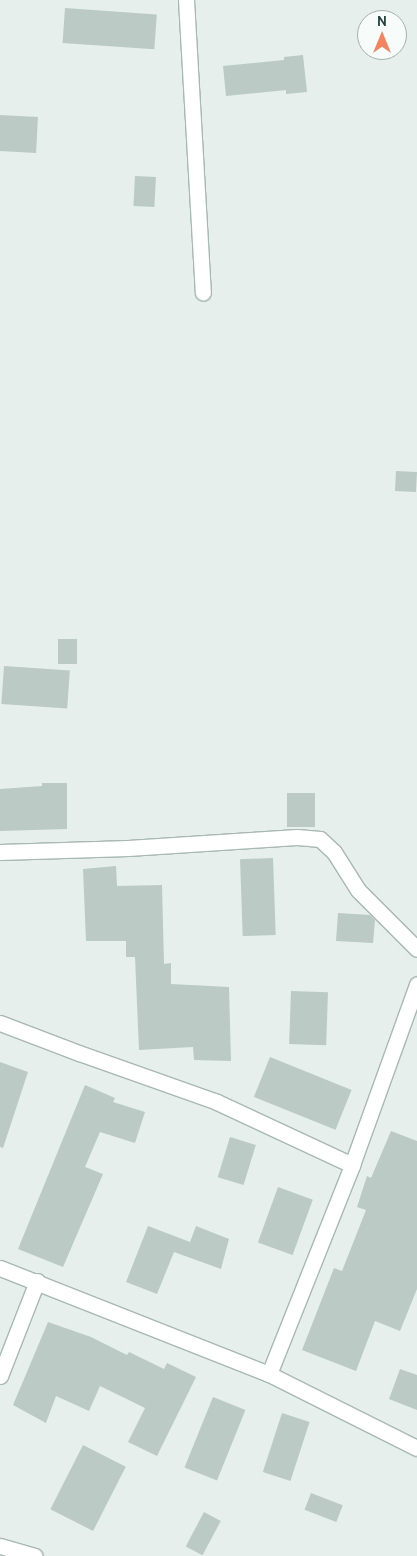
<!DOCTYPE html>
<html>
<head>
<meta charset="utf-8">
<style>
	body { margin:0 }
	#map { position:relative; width:417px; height:1556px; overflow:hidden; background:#e6efeb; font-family:Cabin,sans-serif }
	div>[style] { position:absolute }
	.building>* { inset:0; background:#bbcac4; transform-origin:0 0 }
	.roads { filter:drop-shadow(1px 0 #a8b8b2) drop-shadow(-1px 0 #a8b8b2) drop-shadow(0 1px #a8b8b2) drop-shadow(0 -1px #a8b8b2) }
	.minor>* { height:15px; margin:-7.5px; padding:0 7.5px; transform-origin:7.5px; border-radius:7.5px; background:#fff }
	span { translate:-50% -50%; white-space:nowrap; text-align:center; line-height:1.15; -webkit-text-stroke:4px #f7fbf9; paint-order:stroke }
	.north { position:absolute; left:357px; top:10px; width:50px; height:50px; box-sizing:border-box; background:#f7fbf9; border:1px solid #a3b1ad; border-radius:50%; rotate:0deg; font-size:14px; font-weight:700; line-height:20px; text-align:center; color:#24423a }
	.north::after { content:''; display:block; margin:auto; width:18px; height:22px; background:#f4845f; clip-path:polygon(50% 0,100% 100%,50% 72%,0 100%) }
</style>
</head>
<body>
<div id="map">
	<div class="building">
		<i style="left:65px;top:8px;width:92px;height:35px;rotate:4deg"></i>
		<i style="clip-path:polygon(303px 55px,307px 92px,286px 94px,286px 90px,226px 96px,223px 66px,284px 60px,284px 57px)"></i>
		<i style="left:0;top:115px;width:38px;height:36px;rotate:3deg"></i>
		<i style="left:135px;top:176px;width:21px;height:30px;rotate:3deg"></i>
		<i style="left:396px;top:471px;width:21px;height:20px;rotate:3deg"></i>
		<i style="left:58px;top:639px;width:19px;height:25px"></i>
		<i style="left:4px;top:666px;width:66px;height:38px;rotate:4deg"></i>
		<i style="clip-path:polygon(42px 783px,67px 783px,67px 829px,0 831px,0 789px,42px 786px)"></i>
		<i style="left:287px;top:793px;width:28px;height:34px"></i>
		<i style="left:273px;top:858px;width:77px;height:33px;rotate:88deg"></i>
		<i style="clip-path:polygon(116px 866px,117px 886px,162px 885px,164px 964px,171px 963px,171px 984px,229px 987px,231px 1061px,194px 1060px,193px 1047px,139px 1050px,135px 957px,126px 957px,126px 941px,86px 941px,83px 869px)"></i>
		<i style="clip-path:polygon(338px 913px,370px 915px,375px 920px,373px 943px,336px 941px)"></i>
		<i style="left:291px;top:991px;width:37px;height:53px;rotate:2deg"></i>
		<i style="left:270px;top:1057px;width:88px;height:43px;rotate:22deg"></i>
		<i style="clip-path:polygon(0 1062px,28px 1072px,3px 1148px,0 1147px)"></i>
		<i style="clip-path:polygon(85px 1085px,115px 1098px,113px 1102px,145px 1112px,135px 1143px,100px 1132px,85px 1167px,103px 1174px,63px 1267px,18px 1249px)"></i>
		<i style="clip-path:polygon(391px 1131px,417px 1141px,417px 1289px,400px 1331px,375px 1321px,356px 1371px,302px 1350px,334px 1268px,342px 1271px,366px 1210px,357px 1207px,367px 1176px,371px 1178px)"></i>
		<i style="left:230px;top:1137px;width:27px;height:42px;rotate:17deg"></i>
		<i style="left:278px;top:1187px;width:37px;height:59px;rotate:20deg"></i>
		<i style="clip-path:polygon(148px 1226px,190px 1242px,196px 1226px,229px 1239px,221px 1269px,174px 1252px,157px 1294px,126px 1282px)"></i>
		<i style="clip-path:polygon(48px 1322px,91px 1337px,127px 1355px,129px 1352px,164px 1369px,167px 1363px,196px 1377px,157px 1456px,128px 1442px,145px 1408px,100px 1386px,89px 1411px,56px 1396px,46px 1423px,13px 1405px)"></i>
		<i style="clip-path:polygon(400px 1369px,417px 1375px,417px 1410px,389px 1399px)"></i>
		<i style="left:213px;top:1397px;width:35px;height:76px;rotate:22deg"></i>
		<i style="left:282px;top:1413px;width:29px;height:62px;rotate:18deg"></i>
		<i style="left:83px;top:1445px;width:48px;height:72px;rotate:27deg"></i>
		<i style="left:311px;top:1493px;width:34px;height:18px;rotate:21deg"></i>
		<i style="left:204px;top:1512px;width:19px;height:39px;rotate:28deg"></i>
	</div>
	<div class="roads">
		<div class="minor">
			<i style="left:186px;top:0;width:293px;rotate:86.7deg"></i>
			<i style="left:0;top:852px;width:128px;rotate:-1.8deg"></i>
			<i style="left:128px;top:848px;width:169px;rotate:-3.7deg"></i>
			<i style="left:297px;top:837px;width:23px;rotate:5deg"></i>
			<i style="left:320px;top:839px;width:19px;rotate:43deg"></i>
			<i style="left:334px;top:852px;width:45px;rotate:57.7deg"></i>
			<i style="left:358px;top:890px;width:83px;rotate:45deg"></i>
			<i style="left:0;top:1023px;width:85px;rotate:20.8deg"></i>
			<i style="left:79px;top:1053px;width:146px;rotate:19.5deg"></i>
			<i style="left:217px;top:1102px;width:149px;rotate:25deg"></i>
			<i style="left:0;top:1268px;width:289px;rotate:21.5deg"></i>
			<i style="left:269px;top:1374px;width:165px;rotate:26.6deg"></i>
			<i style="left:269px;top:1374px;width:225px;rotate:-68.3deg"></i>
			<i style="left:352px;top:1165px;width:192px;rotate:-70.2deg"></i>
			<i style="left:0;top:1376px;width:102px;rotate:-68.7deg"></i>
			<i style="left:0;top:1546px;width:36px;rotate:16deg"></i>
		</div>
	</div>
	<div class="north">N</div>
</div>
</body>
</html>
